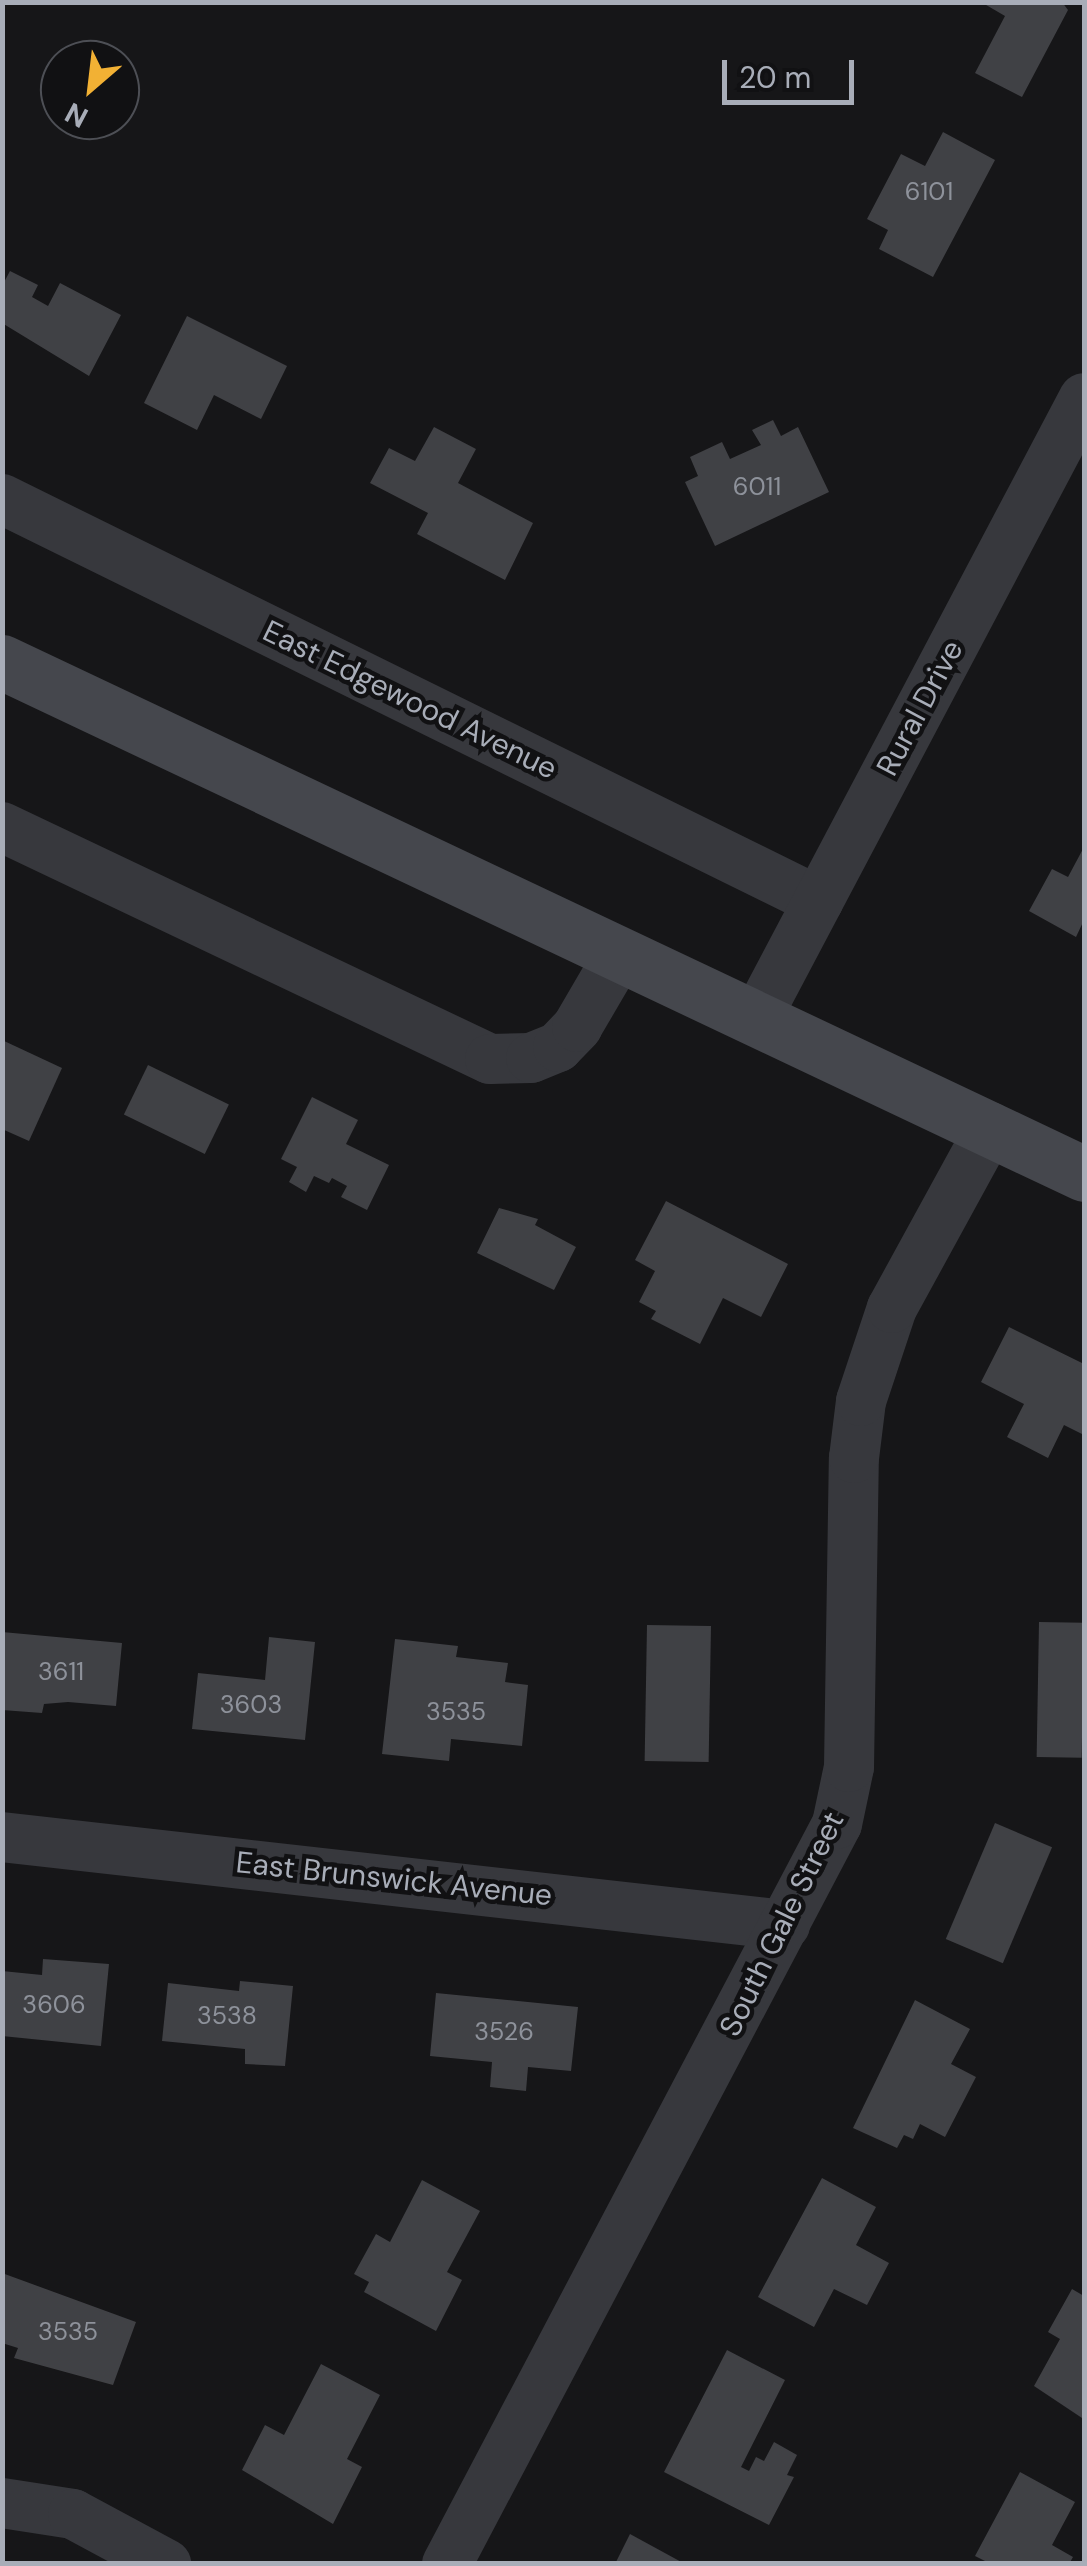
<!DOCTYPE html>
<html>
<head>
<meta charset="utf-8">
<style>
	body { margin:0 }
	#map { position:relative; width:1087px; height:2566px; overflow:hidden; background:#161618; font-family:"DM Sans",sans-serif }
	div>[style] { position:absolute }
	.building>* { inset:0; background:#404145; transform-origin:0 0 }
	.street>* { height:50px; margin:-25px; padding:0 25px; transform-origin:25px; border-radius:25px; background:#37383d }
	.secondary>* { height:55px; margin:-27.5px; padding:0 27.5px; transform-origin:27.5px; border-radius:27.5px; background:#45474d }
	span { translate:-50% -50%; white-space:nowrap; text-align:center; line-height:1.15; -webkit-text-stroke:9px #111113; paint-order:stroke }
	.number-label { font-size:25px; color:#8e929b }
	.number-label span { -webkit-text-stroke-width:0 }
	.street-label { font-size:30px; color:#a8adb8 }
	.frame { position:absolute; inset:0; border:5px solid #a8adb8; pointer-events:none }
	.north { position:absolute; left:40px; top:40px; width:100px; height:100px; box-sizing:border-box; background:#111113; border:2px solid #4d4f55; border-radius:50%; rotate:208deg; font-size:28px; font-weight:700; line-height:40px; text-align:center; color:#a8adb8 }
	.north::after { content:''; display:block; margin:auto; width:35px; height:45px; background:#f2b134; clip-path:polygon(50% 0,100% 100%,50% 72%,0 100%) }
	.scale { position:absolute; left:722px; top:60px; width:132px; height:45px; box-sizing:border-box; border:5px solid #a8adb8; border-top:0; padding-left:12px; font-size:30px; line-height:35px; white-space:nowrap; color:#a8adb8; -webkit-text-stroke:8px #111113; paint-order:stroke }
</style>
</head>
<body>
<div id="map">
	<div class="building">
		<i style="clip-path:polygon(981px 2px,1062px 2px,1068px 10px,1022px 97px,975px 73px,1005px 16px)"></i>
		<i style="clip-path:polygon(943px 132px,995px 160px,933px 277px,879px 249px,888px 230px,867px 219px,901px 154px,925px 166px)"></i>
		<i style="clip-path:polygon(10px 271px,38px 285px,32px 297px,48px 306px,60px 283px,121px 315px,89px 376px,2px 323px,2px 286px)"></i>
		<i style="clip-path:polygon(187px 316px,287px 366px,261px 419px,214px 395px,197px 430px,144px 403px)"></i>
		<i style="clip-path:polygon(773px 420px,781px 436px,798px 427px,829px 492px,715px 546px,685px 482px,698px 476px,690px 457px,722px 442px,730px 459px,761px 445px,752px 430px)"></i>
		<i style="clip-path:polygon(434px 427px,476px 449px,458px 483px,533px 523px,505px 580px,417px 534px,428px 513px,370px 483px,389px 448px,415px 461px)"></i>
		<i style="clip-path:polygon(1084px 847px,1084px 920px,1076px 937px,1029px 911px,1052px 869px,1068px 877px)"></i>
		<i style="clip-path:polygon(2px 1040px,62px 1068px,29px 1141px,2px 1129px)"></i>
		<i style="left:148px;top:1065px;width:90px;height:55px;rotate:26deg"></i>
		<i style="clip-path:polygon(312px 1097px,358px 1120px,346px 1144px,389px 1165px,367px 1210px,341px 1197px,347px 1186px,332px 1178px,329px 1183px,314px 1176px,306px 1192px,289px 1182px,297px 1167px,281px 1159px)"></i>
		<i style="clip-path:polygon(666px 1201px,788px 1264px,761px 1317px,723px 1298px,700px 1344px,651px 1319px,656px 1311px,639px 1302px,655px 1271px,635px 1260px)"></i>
		<i style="clip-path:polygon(499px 1208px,538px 1219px,535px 1225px,576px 1247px,554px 1290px,477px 1253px)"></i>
		<i style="clip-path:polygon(1009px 1327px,1084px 1364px,1084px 1435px,1064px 1425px,1048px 1458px,1007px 1437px,1024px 1404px,981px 1382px)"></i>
		<i style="left:1039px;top:1622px;width:45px;height:135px;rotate:1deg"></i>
		<i style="left:647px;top:1625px;width:64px;height:136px;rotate:1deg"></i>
		<i style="clip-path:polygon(2px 1632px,122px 1643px,116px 1706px,68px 1702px,44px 1704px,42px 1713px,2px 1710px)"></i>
		<i style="clip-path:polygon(269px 1637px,315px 1642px,305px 1740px,192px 1729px,198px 1673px,265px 1680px)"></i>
		<i style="clip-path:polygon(395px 1639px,458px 1646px,456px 1657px,508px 1663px,505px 1682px,528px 1685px,522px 1746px,451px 1739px,449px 1761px,382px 1754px)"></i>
		<i style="left:995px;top:1823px;width:62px;height:126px;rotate:23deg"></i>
		<i style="clip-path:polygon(43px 1959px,109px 1964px,101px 2046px,2px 2036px,2px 1971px,42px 1975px)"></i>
		<i style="clip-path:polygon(240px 1981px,293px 1986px,285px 2066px,245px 2064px,245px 2049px,162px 2041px,168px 1983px,239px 1991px)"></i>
		<i style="clip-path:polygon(436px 1993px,578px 2007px,571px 2071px,528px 2067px,526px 2091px,490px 2087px,492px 2062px,430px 2056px)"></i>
		<i style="clip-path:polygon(915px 2000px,970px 2029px,951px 2064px,976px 2077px,945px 2137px,920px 2124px,913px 2139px,904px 2135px,897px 2148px,853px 2128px)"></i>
		<i style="clip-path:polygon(822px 2178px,876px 2207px,856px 2245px,889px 2263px,867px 2305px,834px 2289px,814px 2327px,758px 2297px)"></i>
		<i style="clip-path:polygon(422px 2180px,480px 2211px,447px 2272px,462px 2280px,436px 2331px,364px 2292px,369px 2282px,354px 2274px,376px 2234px,390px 2242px)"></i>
		<i style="clip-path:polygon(2px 2273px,136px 2322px,113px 2385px,14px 2358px,18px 2348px,2px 2343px)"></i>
		<i style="clip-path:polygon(1072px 2289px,1084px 2296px,1082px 2418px,1034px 2386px,1060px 2339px,1048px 2332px)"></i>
		<i style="clip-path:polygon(727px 2350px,785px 2380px,741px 2467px,749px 2471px,756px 2457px,764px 2461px,774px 2442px,797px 2455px,787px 2475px,794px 2477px,769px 2525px,664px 2472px)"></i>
		<i style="clip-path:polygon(321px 2364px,380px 2395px,347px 2459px,362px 2467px,333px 2524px,242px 2470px,265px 2425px,284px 2435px)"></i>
		<i style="clip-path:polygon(1020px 2472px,1075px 2502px,1052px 2545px,1073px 2557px,1069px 2564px,991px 2564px,975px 2556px)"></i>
		<i style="clip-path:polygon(630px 2534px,685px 2564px,615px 2564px)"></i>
	</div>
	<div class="street">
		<i style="left:2px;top:499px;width:910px;rotate:26.23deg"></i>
		<i style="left:2px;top:827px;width:540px;rotate:25.43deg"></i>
		<i style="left:490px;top:1059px;width:41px;rotate:-1.4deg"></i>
		<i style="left:531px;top:1058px;width:29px;rotate:-22deg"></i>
		<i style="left:558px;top:1047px;width:28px;rotate:-46deg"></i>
		<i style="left:577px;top:1027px;width:83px;rotate:-59.7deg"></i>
		<i style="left:756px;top:1019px;width:702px;rotate:-62.16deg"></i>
		<i style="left:2px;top:1837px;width:788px;rotate:6.41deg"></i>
		<i style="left:2px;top:2503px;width:72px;rotate:8.8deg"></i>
		<i style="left:73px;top:2514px;width:106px;rotate:28.3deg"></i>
		<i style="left:447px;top:2564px;width:836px;rotate:-62.21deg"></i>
		<i style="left:837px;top:1824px;width:58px;rotate:-78.1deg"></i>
		<i style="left:849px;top:1767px;width:309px;rotate:-89.1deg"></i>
		<i style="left:854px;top:1458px;width:57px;rotate:-83deg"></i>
		<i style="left:861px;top:1401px;width:98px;rotate:-71.6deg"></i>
		<i style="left:892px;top:1308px;width:206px;rotate:-61.3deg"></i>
	</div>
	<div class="secondary">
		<i style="left:2px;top:662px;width:1197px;rotate:25.32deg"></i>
	</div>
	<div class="number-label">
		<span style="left:929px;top:192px">6101</span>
		<span style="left:757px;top:487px">6011</span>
		<span style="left:61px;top:1672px">3611</span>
		<span style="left:251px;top:1705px">3603</span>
		<span style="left:456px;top:1712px">3535</span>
		<span style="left:54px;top:2005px">3606</span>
		<span style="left:227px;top:2016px">3538</span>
		<span style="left:504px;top:2032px">3526</span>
		<span style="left:68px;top:2332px">3535</span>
	</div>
	<div class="street-label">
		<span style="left:410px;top:700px;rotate:26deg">East Edgewood Avenue</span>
		<span style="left:920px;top:708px;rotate:-62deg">Rural Drive</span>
		<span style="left:394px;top:1879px;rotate:6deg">East Brunswick Avenue</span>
		<span style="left:782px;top:1924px;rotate:-64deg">South Gale Street</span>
	</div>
	<div class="frame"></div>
	<div class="north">N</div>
	<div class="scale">20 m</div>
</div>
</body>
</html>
